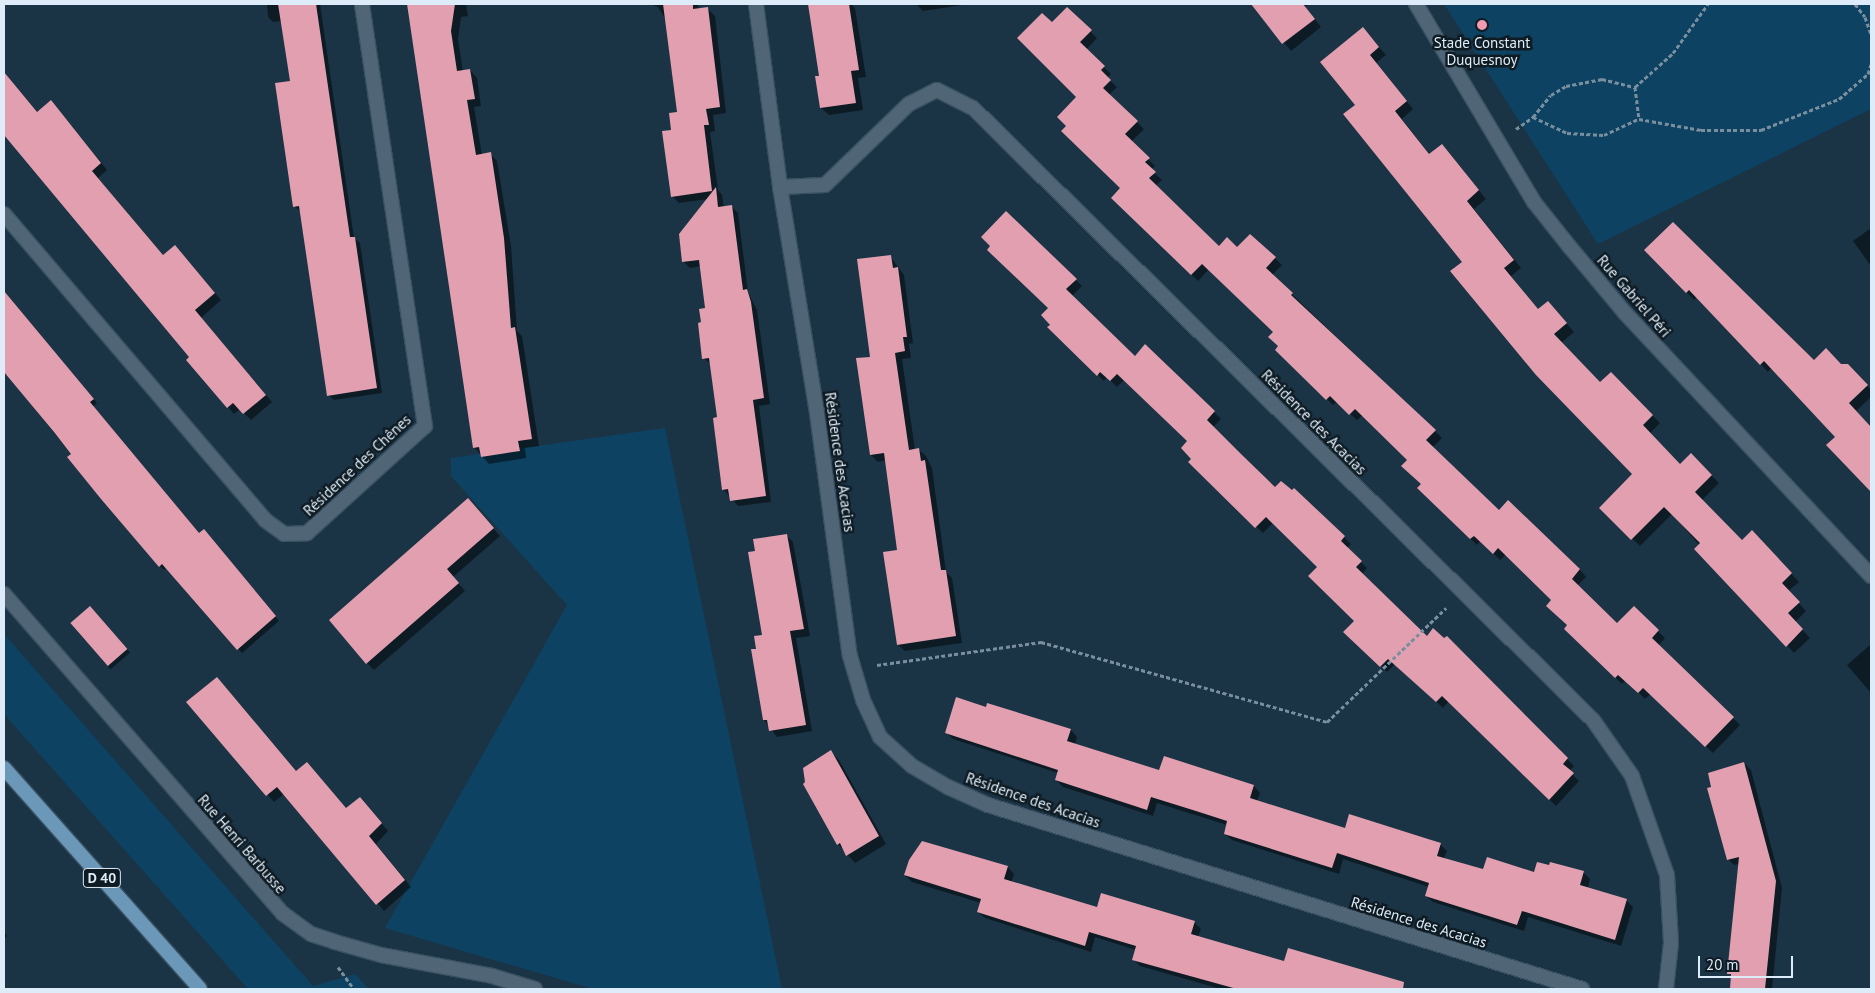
<!DOCTYPE html>
<html>
<head>
<meta charset="utf-8">
<style>
	body { margin:0 }
	#map { position:relative; width:1875px; height:993px; overflow:hidden; background:#1a3446; font-family:"PT Sans",sans-serif }
	div>[style] { position:absolute }
	.green>* { inset:0; background:#0d4262 }
	.shadow>* { inset:0; background:#0007; transform-origin:0 0 }
	.building>* { inset:0; background:#e29faf; transform-origin:0 0 }
	.path>* { height:3px; margin-top:-1.5px; transform-origin:0; background:repeating-linear-gradient(90deg,#7a8f9e 0 4px,transparent 0 6.5px) }
	.roads { filter:drop-shadow(1px 0 #395162) drop-shadow(-1px 0 #395162) drop-shadow(0 1px #395162) drop-shadow(0 -1px #395162) }
	.minor>* { height:14px; margin:-7px; padding:0 7px; transform-origin:7px; border-radius:7px; background:#506575 }
	.primary>* { height:14px; margin:-7px; padding:0 7px; transform-origin:7px; border-radius:7px; background:#6b97b8 }
	.dots>* { width:14px; height:14px; translate:-50% -50%; box-sizing:border-box; border:2px solid #0f1b23; border-radius:50% }
	span { translate:-50% -50%; white-space:nowrap; text-align:center; line-height:1.15; -webkit-text-stroke:5px #0f1b23; paint-order:stroke }
	.shield-label span { padding:1px 4px; background:#0f1b23; border:1px solid; border-radius:4px; -webkit-text-stroke-width:0 }
	.shield-label { font-size:14px; color:#ddecf8; font-weight:700 }
	.poi-label { font-size:15px; color:#ddecf8 }
	.street-label { font-size:15px; color:#ddecf8 }
	.frame { position:absolute; inset:0; border:5px solid #ddecf8; pointer-events:none }
	.scale { position:absolute; left:1698px; top:956px; width:95px; height:22px; box-sizing:border-box; border:2px solid #ddecf8; border-top:0; padding-left:6px; font-size:15px; line-height:18px; white-space:nowrap; color:#ddecf8; -webkit-text-stroke:4px #0f1b23; paint-order:stroke }
</style>
</head>
<body>
<div id="map">
	<div class="green">
		<i style="clip-path:polygon(1444px 4px,1871px 4px,1871px 109px,1598px 244px)"></i>
		<i style="clip-path:polygon(665px 428px,782px 989px,593px 989px,385px 928px,567px 605px,451px 476px,451px 458px)"></i>
		<i style="clip-path:polygon(4px 634px,313px 986px,355px 974px,369px 989px,248px 989px,4px 714px)"></i>
	</div>
	<div class="shadow">
		<i style="clip-path:polygon(267px 4px,320px 4px,354px 238px,360px 243px,382px 393px,334px 400px,328px 395px,301px 212px,294px 206px,291px 82px,282px 21px,273px 22px,268px 17px)"></i>
		<i style="clip-path:polygon(408px 4px,466px 4px,468px 16px,461px 17px,458px 39px,463px 72px,470px 70px,477px 78px,481px 106px,474px 107px,482px 155px,490px 154px,497px 161px,511px 246px,517px 331px,522px 336px,539px 446px,525px 448px,526px 458px,489px 464px,474px 447px)"></i>
		<i style="clip-path:polygon(651px 4px,698px 4px,699px 10px,708px 9px,715px 16px,726px 113px,713px 115px,715px 131px,710px 132px,718px 190px,722px 195px,724px 208px,732px 207px,738px 213px,748px 292px,757px 310px,770px 404px,759px 406px,771px 502px,738px 506px,723px 489px,719px 418px,711px 364px,703px 358px,703px 323px,706px 310px,701px 266px,690px 268px,684px 262px,708px 199px,679px 203px,672px 196px,673px 131px,679px 113px,666px 20px,658px 7px)"></i>
		<i style="clip-path:polygon(809px 4px,851px 4px,855px 8px,866px 77px,858px 78px,863px 110px,829px 115px,821px 108px,816px 77px,821px 77px)"></i>
		<i style="clip-path:polygon(916px 4px,969px 4px,923px 11px)"></i>
		<i style="clip-path:polygon(1252px 4px,1309px 4px,1305px 7px,1321px 27px,1291px 51px)"></i>
		<i style="clip-path:polygon(1067px 9px,1097px 38px,1086px 50px,1111px 74px,1107px 78px,1117px 87px,1109px 95px,1144px 129px,1131px 142px,1155px 166px,1151px 170px,1162px 180px,1155px 186px,1219px 247px,1237px 248px,1250px 235px,1282px 265px,1272px 275px,1442px 438px,1432px 448px,1499px 511px,1508px 502px,1580px 570px,1586px 577px,1577px 586px,1617px 625px,1634px 608px,1665px 638px,1658px 646px,1740px 725px,1713px 753px,1651px 693px,1645px 699px,1626px 680px,1622px 684px,1565px 629px,1569px 626px,1553px 600px,1506px 554px,1500px 560px,1481px 541px,1477px 545px,1419px 488px,1423px 485px,1409px 460px,1363px 415px,1357px 420px,1337px 402px,1333px 405px,1276px 350px,1280px 347px,1274px 332px,1209px 269px,1198px 281px,1120px 205px,1122px 188px,1068px 126px,1078px 97px,1052px 24px)"></i>
		<i style="clip-path:polygon(1363px 29px,1386px 55px,1376px 63px,1413px 109px,1402px 119px,1430px 155px,1449px 153px,1486px 199px,1474px 209px,1521px 268px,1511px 276px,1538px 310px,1548px 302px,1574px 332px,1561px 343px,1600px 384px,1611px 374px,1660px 423px,1649px 434px,1680px 465px,1691px 455px,1719px 483px,1702px 500px,1742px 541px,1759px 540px,1799px 582px,1788px 591px,1806px 611px,1795px 622px,1810px 638px,1794px 653px,1672px 514px,1640px 546px,1601px 508px,1634px 474px,1463px 262px,1356px 105px)"></i>
		<i style="clip-path:polygon(4px 73px,37px 113px,57px 109px,107px 170px,98px 178px,164px 256px,182px 254px,221px 300px,201px 318px,272px 402px,251px 420px,240px 409px,234px 414px,228px 407px,191px 357px,4px 133px)"></i>
		<i style="clip-path:polygon(1006px 212px,1082px 286px,1072px 296px,1135px 357px,1146px 346px,1221px 419px,1212px 428px,1275px 489px,1319px 513px,1351px 544px,1347px 548px,1367px 568px,1362px 574px,1427px 637px,1444px 640px,1447px 637px,1574px 766px,1569px 771px,1579px 781px,1556px 806px,1449px 701px,1443px 708px,1395px 664px,1387px 672px,1345px 632px,1356px 621px,1318px 567px,1273px 523px,1263px 533px,1189px 462px,1193px 459px,1188px 441px,1125px 379px,1117px 387px,1107px 377px,1104px 381px,1049px 327px,1049px 308px)"></i>
		<i style="clip-path:polygon(1871px 228px,1871px 266px,1853px 241px)"></i>
		<i style="clip-path:polygon(1646px 250px,1814px 362px,1841px 365px,1856px 373px,1871px 390px,1871px 397px,1856px 411px,1871px 428px,1871px 491px,1828px 445px,1837px 437px,1772px 368px,1768px 372px,1697px 297px,1694px 300px)"></i>
		<i style="clip-path:polygon(890px 256px,904px 275px,913px 343px,909px 344px,911px 358px,902px 359px,915px 450px,919px 450px,926px 456px,932px 468px,946px 572px,952px 578px,962px 643px,905px 651px,898px 645px,898px 551px,886px 460px,878px 462px,871px 455px,872px 358px)"></i>
		<i style="clip-path:polygon(4px 292px,97px 403px,93px 407px,199px 535px,207px 535px,279px 621px,242px 653px,167px 567px,164px 570px,160px 566px,4px 370px)"></i>
		<i style="clip-path:polygon(475px 507px,500px 536px,453px 577px,465px 591px,374px 670px,367px 663px)"></i>
		<i style="clip-path:polygon(786px 535px,793px 542px,810px 636px,796px 638px,812px 731px,777px 737px,764px 720px,757px 650px,764px 636px,756px 552px)"></i>
		<i style="left:94px;top:611px;width:55px;height:26px;rotate:49deg"></i>
		<i style="clip-path:polygon(1871px 644px,1871px 693px,1847px 665px)"></i>
		<i style="clip-path:polygon(188px 703px,297px 772px,347px 810px,367px 806px,388px 831px,376px 844px,411px 887px,384px 911px,284px 794px,274px 802px)"></i>
		<i style="clip-path:polygon(988px 704px,1071px 730px,1077px 737px,1075px 744px,1160px 772px,1164px 758px,1254px 786px,1260px 793px,1257px 801px,1345px 829px,1440px 844px,1447px 851px,1444px 858px,1484px 871px,1534px 873px,1550px 867px,1551px 863px,1584px 873px,1590px 879px,1588px 888px,1626px 900px,1633px 907px,1621px 946px,1528px 917px,1524px 931px,1433px 902px,1426px 896px,1429px 887px,1343px 859px,1339px 874px,1232px 840px,1225px 834px,1227px 825px,1157px 803px,1153px 816px,1063px 787px,1056px 780px,1058px 773px,953px 739px,946px 732px,987px 709px)"></i>
		<i style="clip-path:polygon(831px 752px,839px 760px,886px 844px,855px 863px,838px 844px,804px 784px)"></i>
		<i style="clip-path:polygon(1744px 763px,1751px 770px,1782px 888px,1772px 989px,1731px 989px,1732px 977px,1729px 973px,1739px 864px,1734px 865px,1728px 859px)"></i>
		<i style="clip-path:polygon(1008px 867px,1014px 874px,1011px 883px,1098px 909px,1194px 922px,1201px 929px,1198px 937px,1285px 963px,1388px 984px,1386px 989px,1221px 989px,1140px 966px,1133px 959px,1136px 950px,1095px 937px,1091px 952px,985px 918px,978px 912px,981px 903px,912px 882px,905px 875px)"></i>
		<i style="clip-path:polygon(4px 932px,7px 936px,4px 939px)"></i>
	</div>
	<div class="building">
		<i style="clip-path:polygon(278px 4px,316px 4px,350px 237px,355px 237px,377px 388px,327px 396px,299px 206px,293px 207px,275px 83px,290px 81px)"></i>
		<i style="clip-path:polygon(407px 4px,455px 4px,451px 31px,457px 71px,470px 69px,475px 99px,467px 100px,476px 155px,491px 152px,504px 238px,511px 328px,515px 327px,532px 439px,518px 441px,520px 451px,481px 457px,479px 447px,473px 448px)"></i>
		<i style="clip-path:polygon(663px 4px,693px 4px,693px 9px,708px 7px,720px 107px,706px 109px,709px 125px,704px 125px,712px 191px,671px 197px,662px 131px,671px 130px,669px 113px,677px 112px)"></i>
		<i style="clip-path:polygon(808px 4px,849px 4px,859px 70px,851px 71px,856px 103px,820px 108px,815px 76px,819px 76px)"></i>
		<i style="clip-path:polygon(1251px 4px,1303px 4px,1315px 19px,1282px 44px)"></i>
		<i style="clip-path:polygon(1067px 7px,1092px 30px,1080px 42px,1105px 66px,1101px 70px,1111px 80px,1103px 88px,1138px 121px,1125px 134px,1150px 158px,1145px 162px,1156px 172px,1149px 178px,1219px 246px,1227px 237px,1237px 247px,1250px 234px,1276px 257px,1266px 268px,1293px 293px,1291px 295px,1436px 430px,1426px 440px,1499px 510px,1508px 500px,1580px 569px,1572px 579px,1617px 623px,1634px 606px,1659px 630px,1652px 638px,1734px 717px,1705px 747px,1643px 688px,1638px 693px,1618px 675px,1615px 678px,1564px 629px,1567px 625px,1546px 606px,1551px 600px,1498px 548px,1493px 554px,1474px 536px,1470px 539px,1417px 488px,1421px 484px,1401px 466px,1407px 460px,1355px 409px,1349px 415px,1330px 396px,1326px 400px,1275px 350px,1278px 346px,1268px 337px,1273px 332px,1202px 264px,1191px 275px,1111px 198px,1120px 188px,1061px 131px,1066px 126px,1057px 117px,1076px 97px,1017px 38px,1042px 13px,1052px 22px)"></i>
		<i style="clip-path:polygon(1363px 27px,1379px 47px,1370px 55px,1407px 101px,1395px 111px,1429px 154px,1442px 144px,1479px 190px,1467px 201px,1514px 260px,1504px 268px,1538px 309px,1548px 301px,1567px 323px,1554px 334px,1600px 382px,1611px 372px,1653px 415px,1643px 425px,1680px 464px,1691px 453px,1712px 475px,1695px 492px,1742px 540px,1752px 530px,1792px 573px,1782px 583px,1800px 602px,1788px 613px,1803px 629px,1786px 647px,1694px 549px,1700px 543px,1664px 507px,1631px 540px,1599px 508px,1632px 474px,1536px 375px,1450px 271px,1462px 262px,1343px 114px,1355px 105px,1320px 62px)"></i>
		<i style="clip-path:polygon(4px 72px,37px 112px,51px 100px,101px 163px,92px 171px,163px 255px,175px 245px,215px 293px,195px 310px,266px 395px,243px 414px,233px 403px,227px 408px,186px 360px,189px 357px,4px 135px)"></i>
		<i style="clip-path:polygon(716px 187px,718px 207px,732px 205px,743px 290px,747px 289px,751px 302px,764px 398px,753px 400px,766px 496px,730px 501px,728px 489px,722px 490px,713px 418px,717px 417px,709px 358px,702px 359px,698px 323px,701px 322px,699px 309px,705px 308px,699px 260px,682px 262px,679px 234px)"></i>
		<i style="clip-path:polygon(1006px 211px,1077px 279px,1066px 289px,1100px 322px,1135px 356px,1145px 344px,1215px 411px,1207px 420px,1241px 454px,1275px 487px,1281px 481px,1292px 490px,1294px 488px,1345px 536px,1341px 541px,1362px 561px,1356px 567px,1427px 636px,1433px 628px,1444px 638px,1447px 636px,1568px 758px,1563px 764px,1574px 773px,1549px 800px,1442px 696px,1436px 702px,1388px 659px,1380px 667px,1343px 632px,1354px 621px,1308px 576px,1317px 567px,1266px 517px,1255px 528px,1188px 462px,1191px 459px,1181px 448px,1187px 441px,1117px 374px,1110px 381px,1100px 372px,1097px 376px,1047px 327px,1050px 325px,1041px 315px,1048px 308px,987px 250px,990px 246px,981px 237px)"></i>
		<i style="clip-path:polygon(1673px 222px,1814px 360px,1826px 348px,1841px 364px,1848px 364px,1868px 385px,1849px 403px,1871px 427px,1871px 492px,1826px 445px,1835px 437px,1764px 361px,1760px 365px,1689px 290px,1686px 293px,1644px 250px)"></i>
		<i style="clip-path:polygon(891px 255px,893px 268px,898px 267px,907px 337px,903px 337px,905px 351px,895px 353px,909px 450px,919px 448px,921px 461px,925px 460px,941px 570px,946px 570px,956px 636px,897px 645px,883px 552px,897px 550px,884px 453px,870px 455px,856px 358px,870px 357px,857px 259px)"></i>
		<i style="clip-path:polygon(4px 291px,94px 399px,90px 402px,199px 533px,204px 529px,276px 616px,237px 650px,162px 564px,159px 567px,101px 499px,67px 457px,71px 454px,54px 432px,4px 372px)"></i>
		<i style="clip-path:polygon(468px 498px,494px 528px,447px 569px,459px 583px,366px 664px,329px 620px)"></i>
		<i style="clip-path:polygon(787px 534px,804px 629px,790px 631px,806px 725px,769px 731px,767px 720px,763px 720px,751px 649px,756px 649px,754px 636px,762px 635px,748px 552px,755px 551px,753px 539px)"></i>
		<i style="left:90px;top:606px;width:57px;height:26px;rotate:49deg"></i>
		<i style="clip-path:polygon(217px 677px,296px 771px,307px 762px,346px 808px,360px 797px,382px 823px,369px 836px,405px 880px,376px 905px,277px 787px,266px 796px,186px 702px)"></i>
		<i style="clip-path:polygon(956px 697px,986px 707px,987px 703px,1071px 729px,1067px 741px,1159px 770px,1164px 756px,1254px 785px,1250px 798px,1345px 828px,1349px 814px,1428px 839px,1441px 843px,1437px 856px,1483px 869px,1487px 857px,1534px 872px,1537px 862px,1549px 865px,1550px 862px,1584px 871px,1580px 885px,1627px 899px,1615px 940px,1522px 911px,1517px 925px,1425px 896px,1429px 883px,1337px 853px,1332px 868px,1224px 834px,1227px 821px,1196px 811px,1151px 797px,1147px 810px,1055px 780px,1058px 770px,945px 733px)"></i>
		<i style="clip-path:polygon(831px 750px,879px 836px,846px 856px,840px 843px,837px 845px,803px 784px,805px 782px,803px 768px)"></i>
		<i style="clip-path:polygon(1744px 762px,1776px 881px,1765px 989px,1730px 989px,1731px 974px,1727px 974px,1739px 857px,1727px 860px,1707px 788px,1711px 787px,1708px 773px)"></i>
		<i style="clip-path:polygon(922px 841px,1008px 866px,1004px 879px,1097px 907px,1101px 893px,1195px 921px,1191px 934px,1284px 961px,1288px 948px,1404px 982px,1403px 989px,1237px 989px,1132px 960px,1136px 946px,1089px 932px,1085px 946px,977px 912px,981px 899px,904px 875px,909px 860px)"></i>
	</div>
	<div class="path">
		<i style="left:1855px;top:4px;width:16px;rotate:52deg"></i>
		<i style="left:1865px;top:17px;width:18px;rotate:71deg"></i>
		<i style="left:1635px;top:87px;width:32px;rotate:83deg"></i>
		<i style="left:1533px;top:117px;width:38px;rotate:25deg"></i>
		<i style="left:1567px;top:133px;width:37px;rotate:3deg"></i>
		<i style="left:1604px;top:135px;width:38px;rotate:-25deg"></i>
		<i style="left:1639px;top:119px;width:63px;rotate:10.1deg"></i>
		<i style="left:1701px;top:130px;width:60px"></i>
		<i style="left:1761px;top:130px;width:84px;rotate:-21.7deg"></i>
		<i style="left:1839px;top:99px;width:38px;rotate:-41deg"></i>
		<i style="left:1868px;top:74px;width:10px;rotate:-73deg"></i>
		<i style="left:1516px;top:129px;width:21px;rotate:-35deg"></i>
		<i style="left:1533px;top:117px;width:28px;rotate:-51deg"></i>
		<i style="left:1551px;top:95px;width:17px;rotate:-31deg"></i>
		<i style="left:1566px;top:86px;width:37px;rotate:-11deg"></i>
		<i style="left:1602px;top:79px;width:34px;rotate:14deg"></i>
		<i style="left:1635px;top:87px;width:51px;rotate:-41.8deg"></i>
		<i style="left:1673px;top:53px;width:60px;rotate:-54.5deg"></i>
		<i style="left:877px;top:665px;width:166px;rotate:-8deg"></i>
		<i style="left:1041px;top:642px;width:297px;rotate:15.6deg"></i>
		<i style="left:1327px;top:722px;width:165px;rotate:-43.8deg"></i>
		<i style="left:338px;top:967px;width:27px;rotate:54deg"></i>
	</div>
	<div class="roads">
		<div class="minor">
			<i style="left:756px;top:4px;width:185px;rotate:82.5deg"></i>
			<i style="left:780px;top:187px;width:222px;rotate:80.7deg"></i>
			<i style="left:816px;top:406px;width:252px;rotate:82.3deg"></i>
			<i style="left:850px;top:656px;width:46px;rotate:73.5deg"></i>
			<i style="left:863px;top:700px;width:41px;rotate:65.3deg"></i>
			<i style="left:880px;top:737px;width:43px;rotate:42.2deg"></i>
			<i style="left:912px;top:766px;width:42px;rotate:30.3deg"></i>
			<i style="left:948px;top:787px;width:44px;rotate:24.2deg"></i>
			<i style="left:988px;top:805px;width:622px;rotate:17.21deg"></i>
			<i style="left:1416px;top:4px;width:230px;rotate:59.2deg"></i>
			<i style="left:1534px;top:202px;width:56px;rotate:51.5deg"></i>
			<i style="left:1569px;top:246px;width:87px;rotate:50.1deg"></i>
			<i style="left:1625px;top:313px;width:360px;rotate:46.9deg"></i>
			<i style="left:780px;top:187px;width:45px;rotate:-2.5deg"></i>
			<i style="left:825px;top:185px;width:117px;rotate:-44deg"></i>
			<i style="left:909px;top:104px;width:31px;rotate:-27deg"></i>
			<i style="left:937px;top:90px;width:40px;rotate:26.6deg"></i>
			<i style="left:973px;top:108px;width:871px;rotate:44.63deg"></i>
			<i style="left:1593px;top:720px;width:68px;rotate:55.1deg"></i>
			<i style="left:1632px;top:776px;width:105px;rotate:70.5deg"></i>
			<i style="left:1667px;top:875px;width:68px;rotate:86.6deg"></i>
			<i style="left:1671px;top:943px;width:46px;rotate:96.2deg"></i>
			<i style="left:4px;top:214px;width:402px;rotate:49.5deg"></i>
			<i style="left:265px;top:520px;width:24px;rotate:36deg"></i>
			<i style="left:284px;top:534px;width:23px;rotate:-2deg"></i>
			<i style="left:307px;top:533px;width:159px;rotate:-42.2deg"></i>
			<i style="left:425px;top:426px;width:427px;rotate:-98.5deg"></i>
			<i style="left:4px;top:594px;width:423px;rotate:48.9deg"></i>
			<i style="left:282px;top:913px;width:36px;rotate:36deg"></i>
			<i style="left:311px;top:934px;width:25px;rotate:18deg"></i>
			<i style="left:335px;top:942px;width:48px;rotate:15.8deg"></i>
			<i style="left:381px;top:955px;width:113px;rotate:10.7deg"></i>
			<i style="left:492px;top:976px;width:45px;rotate:16.8deg"></i>
		</div>
		<div class="primary">
			<i style="left:4px;top:768px;width:295px;rotate:48.4deg"></i>
		</div>
	</div>
	<div class="dots">
		<i style="left:1482px;top:25px;background:#f29ab0"></i>
	</div>
	<div class="shield-label">
		<span style="left:102px;top:878px">D 40</span>
	</div>
	<div class="poi-label">
		<span style="left:1482px;top:51px">Stade Constant<br>Duquesnoy</span>
	</div>
	<div class="street-label">
		<span style="left:1634px;top:296px;rotate:49deg">Rue Gabriel Péri</span>
		<span style="left:1314px;top:422px;rotate:45deg">Résidence des Acacias</span>
		<span style="left:840px;top:462px;rotate:82deg">Résidence des Acacias</span>
		<span style="left:357px;top:465px;rotate:-43deg">Résidence des Chênes</span>
		<span style="left:1033px;top:800px;rotate:19deg">Résidence des Acacias</span>
		<span style="left:242px;top:844px;rotate:49deg">Rue Henri Barbusse</span>
		<span style="left:1419px;top:922px;rotate:17deg">Résidence des Acacias</span>
	</div>
	<div class="frame"></div>
	<div class="scale">20 m</div>
</div>
</body>
</html>
